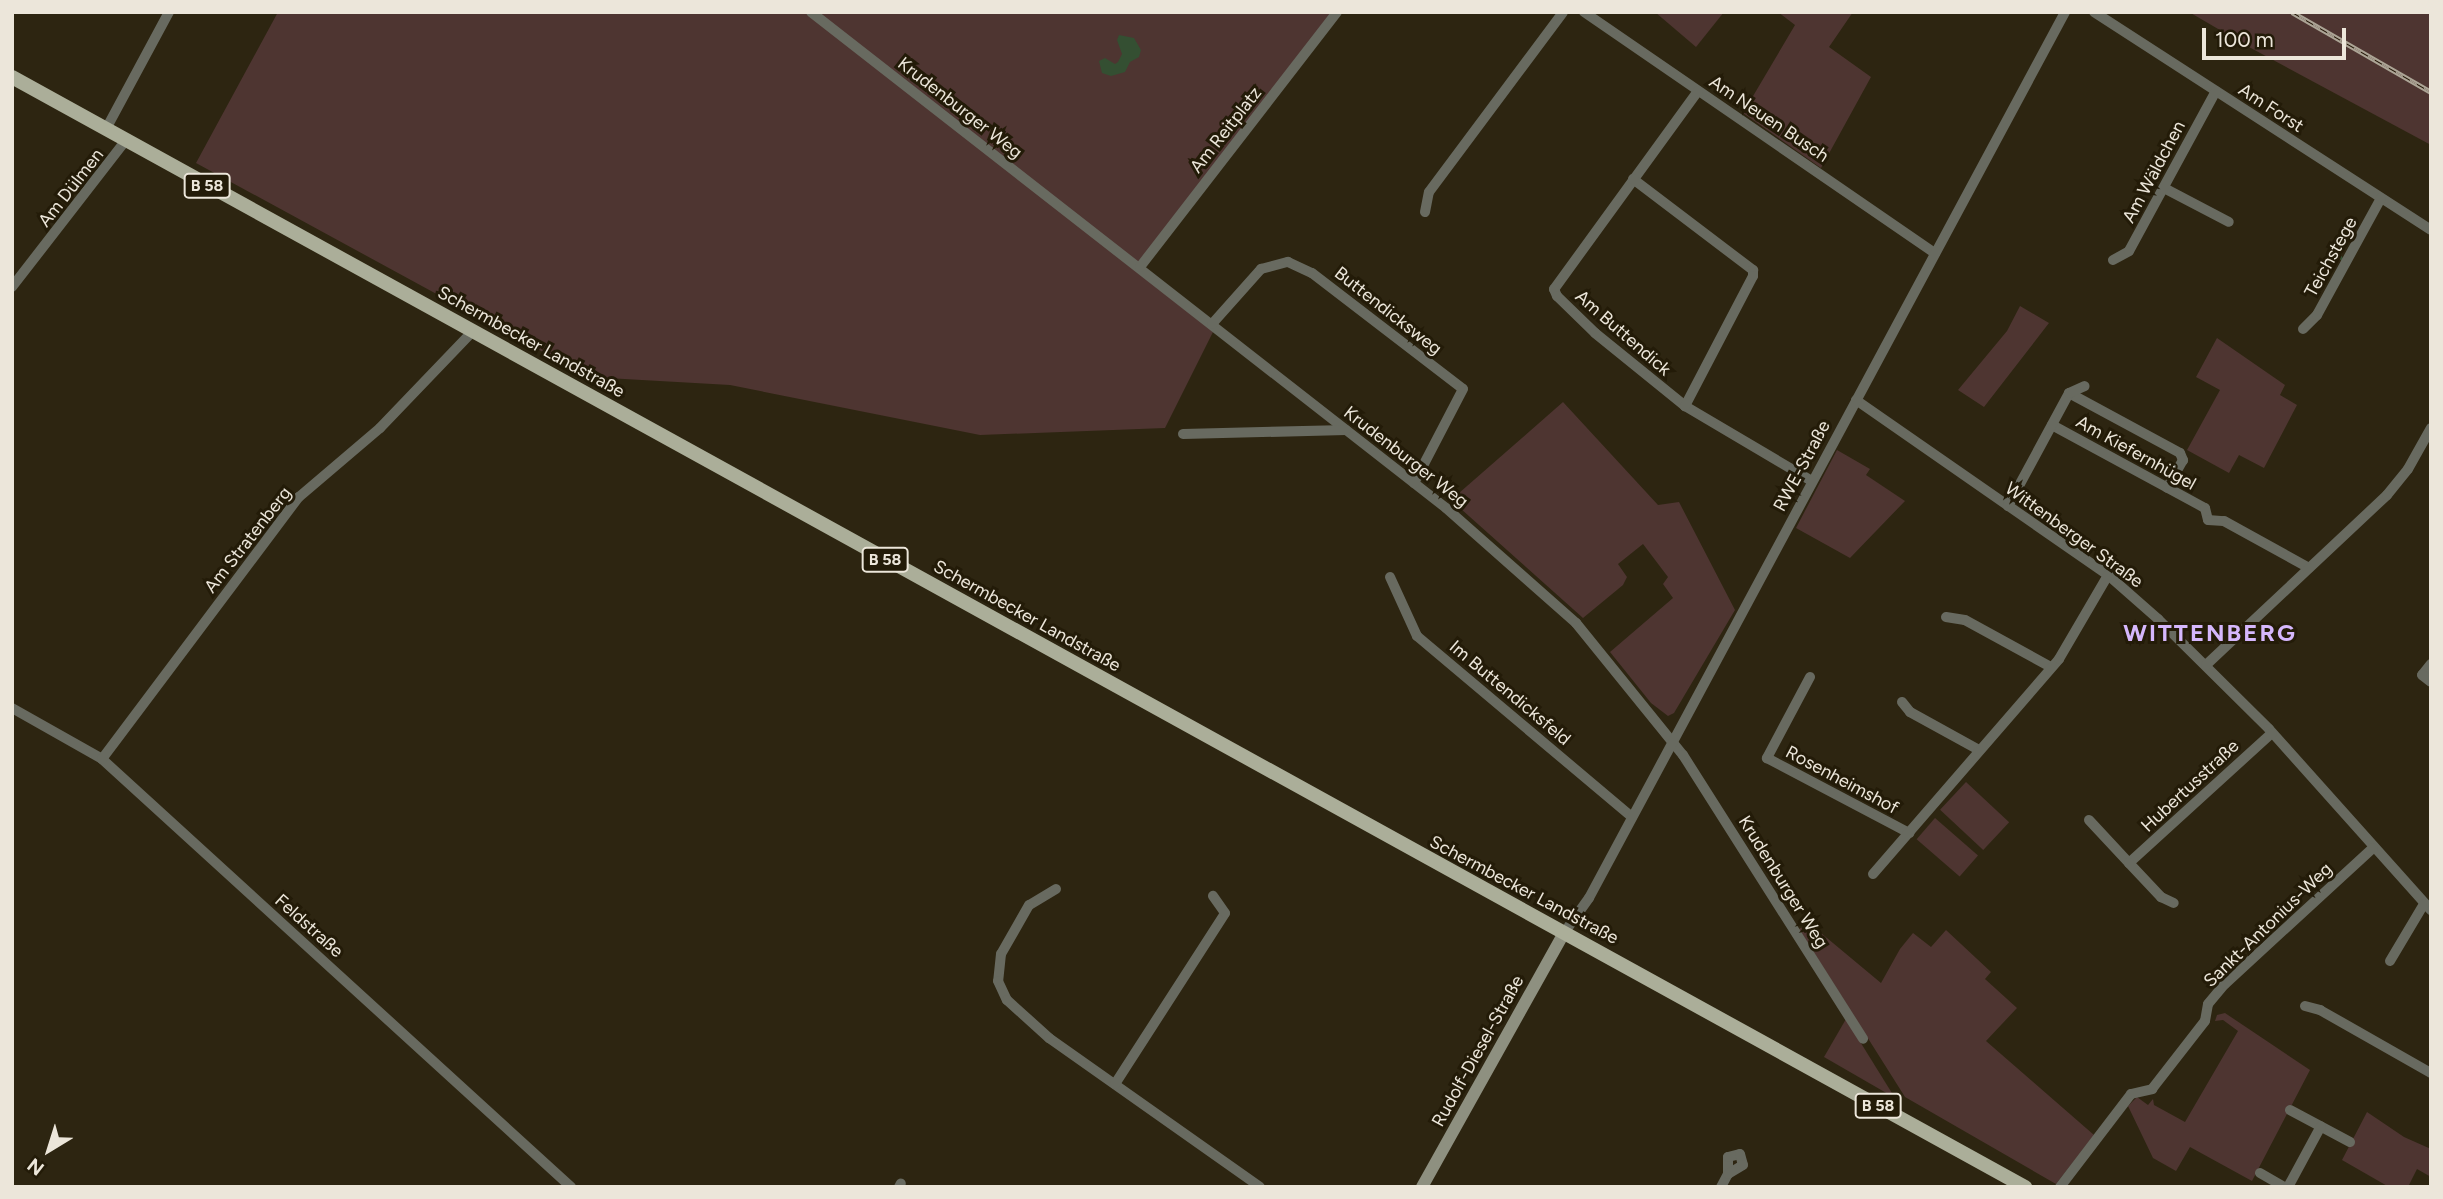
<!DOCTYPE html>
<html>
<head>
<meta charset="utf-8">
<style>
	body { margin:0 }
	#map { position:relative; width:2443px; height:1199px; overflow:hidden; background:#2d2511; font-family:Figtree,sans-serif }
	div>[style] { position:absolute }
	.green>* { inset:0; background:#4e3531; transform-origin:0 0 }
	.water>* { inset:0; background:#344f32 }
	.stream>* { height:2.5px; margin:-1.25px; padding:0 1.25px; transform-origin:1.25px; border-radius:1.25px; background:#344f32 }
	.street>* { height:10px; margin:-5px; padding:0 5px; transform-origin:5px; border-radius:5px; background:#686a60 }
	.secondary>* { height:12px; margin:-6px; padding:0 6px; transform-origin:6px; border-radius:6px; background:#8e9080 }
	.primary>* { height:14px; margin:-7px; padding:0 7px; transform-origin:7px; border-radius:7px; background:#abae99 }
	.rail>* { height:5px; margin-top:-2.5px; transform-origin:0; background:repeating-linear-gradient(90deg,#231b08 0 8px,#aca596 0 16px); box-sizing:border-box; border-block:2px solid #aca596 }
	span { translate:-50% -50%; white-space:nowrap; text-align:center; line-height:1.15; -webkit-text-stroke:6px #231b08; paint-order:stroke }
	.shield-label span { padding:2px 5px; background:#231b08; border:2px solid; border-radius:5px; -webkit-text-stroke-width:0 }
	.shield-label { font-size:16px; color:#ece6da; font-weight:700 }
	.street-label { font-size:18px; color:#ece6da }
	.district-label { font-size:24px; color:#d5b7fc; font-weight:700; letter-spacing:2px }
	.frame { position:absolute; inset:0; border:14px solid #ece6da; pointer-events:none }
	.north { position:absolute; left:14px; top:1115px; width:70px; height:70px; -webkit-text-stroke:5px #231b08; paint-order:stroke; rotate:218deg; font-size:19px; font-weight:700; line-height:28px; text-align:center; color:#ece6da }
	.north::after { content:''; display:block; margin:auto; width:24px; height:32px; background:#ece6da; clip-path:polygon(50% 0,100% 100%,50% 72%,0 100%) }
	.scale { position:absolute; left:2202px; top:28px; width:144px; height:32px; box-sizing:border-box; border:4px solid #ece6da; border-top:0; padding-left:9px; font-size:21px; line-height:24px; white-space:nowrap; color:#ece6da; -webkit-text-stroke:5px #231b08; paint-order:stroke }
</style>
</head>
<body>
<div id="map">
	<div class="green">
		<i style="clip-path:polygon(278px 12px,1334px 12px,1140px 266px,1214px 330px,1165px 428px,980px 435px,730px 385px,589px 377px,196px 163px)"></i>
		<i style="clip-path:polygon(1655px 12px,1724px 12px,1696px 47px)"></i>
		<i style="clip-path:polygon(1778px 12px,1853px 12px,1829px 47px,1871px 77px,1821px 168px,1743px 113px,1795px 25px)"></i>
		<i style="clip-path:polygon(2189px 12px,2431px 12px,2431px 145px,2249px 47px)"></i>
		<i style="clip-path:polygon(2020px 306px,2049px 323px,1984px 407px,1958px 390px,2007px 331px)"></i>
		<i style="clip-path:polygon(2217px 338px,2285px 385px,2280px 395px,2297px 405px,2264px 468px,2239px 455px,2229px 473px,2187px 450px,2220px 390px,2196px 377px)"></i>
		<i style="clip-path:polygon(1563px 402px,1658px 505px,1679px 502px,1735px 610px,1674px 713px,1668px 716px,1651px 703px,1610px 652px,1673px 598px,1663px 584px,1668px 577px,1643px 544px,1618px 564px,1627px 577px,1623px 585px,1583px 618px,1451px 500px)"></i>
		<i style="clip-path:polygon(1837px 450px,1870px 469px,1866px 475px,1905px 501px,1850px 558px,1796px 528px)"></i>
		<i style="left:1966px;top:782px;width:59px;height:38px;rotate:43deg"></i>
		<i style="left:1935px;top:818px;width:57px;height:28px;rotate:41deg"></i>
		<i style="clip-path:polygon(1809px 923px,1881px 983px,1900px 949px,1913px 933px,1931px 947px,1946px 930px,1991px 972px,1985px 979px,2017px 1008px,1986px 1041px,2094px 1135px,2056px 1184px,1905px 1097px,1799px 929px)"></i>
		<i style="clip-path:polygon(2225px 1013px,2310px 1070px,2252px 1181px,2190px 1147px,2176px 1171px,2153px 1158px,2128px 1106px,2137px 1097px,2148px 1105px,2153px 1099px,2154px 1105px,2185px 1122px,2238px 1031px,2223px 1020px,2215px 1021px,2217px 1015px)"></i>
		<i style="clip-path:polygon(1846px 1019px,1895px 1098px,1824px 1057px)"></i>
		<i style="clip-path:polygon(2367px 1112px,2404px 1137px,2431px 1149px,2431px 1177px,2417px 1169px,2408px 1187px,2389px 1187px,2342px 1160px)"></i>
	</div>
	<div class="water">
		<i style="clip-path:polygon(1119px 35px,1134px 38px,1141px 50px,1139px 57px,1130px 62px,1125px 72px,1111px 76px,1102px 73px,1099px 61px,1105px 58px,1115px 64px,1118px 62px,1122px 54px,1117px 40px)"></i>
	</div>
	<div class="stream">
		<i style="left:2330px;top:253px;width:6px;rotate:90deg"></i>
		<i style="left:2330px;top:259px;width:9px;rotate:-32deg"></i>
		<i style="left:2338px;top:254px;width:8px;rotate:50deg"></i>
	</div>
	<div class="street">
		<i style="left:811px;top:12px;width:806px;rotate:37.99deg"></i>
		<i style="left:1446px;top:508px;width:174px;rotate:41.5deg"></i>
		<i style="left:1576px;top:623px;width:170px;rotate:51deg"></i>
		<i style="left:1683px;top:755px;width:336px;rotate:57.6deg"></i>
		<i style="left:1584px;top:12px;width:426px;rotate:34.5deg"></i>
		<i style="left:2094px;top:12px;width:401px;rotate:32.9deg"></i>
		<i style="left:1698px;top:91px;width:245px;rotate:126deg"></i>
		<i style="left:1554px;top:289px;width:8px;rotate:67deg"></i>
		<i style="left:1557px;top:296px;width:53px;rotate:44.2deg"></i>
		<i style="left:1595px;top:333px;width:116px;rotate:39deg"></i>
		<i style="left:1685px;top:406px;width:147px;rotate:30.6deg"></i>
		<i style="left:106px;top:129px;width:133px;rotate:-61.7deg"></i>
		<i style="left:1633px;top:179px;width:151px;rotate:37.2deg"></i>
		<i style="left:1753px;top:270px;width:6px;rotate:90deg"></i>
		<i style="left:1753px;top:276px;width:147px;rotate:117.6deg"></i>
		<i style="left:2164px;top:188px;width:73px;rotate:27.6deg"></i>
		<i style="left:1425px;top:212px;width:20px;rotate:-79deg"></i>
		<i style="left:1429px;top:192px;width:224px;rotate:-53.3deg"></i>
		<i style="left:2113px;top:260px;width:18px;rotate:-29deg"></i>
		<i style="left:2129px;top:251px;width:182px;rotate:-61.5deg"></i>
		<i style="left:1140px;top:267px;width:322px;rotate:-52.3deg"></i>
		<i style="left:12px;top:287px;width:186px;rotate:-52.2deg"></i>
		<i style="left:1212px;top:324px;width:74px;rotate:-48.3deg"></i>
		<i style="left:1261px;top:269px;width:28px;rotate:-15deg"></i>
		<i style="left:1288px;top:262px;width:26px;rotate:25deg"></i>
		<i style="left:1312px;top:273px;width:190px;rotate:37.5deg"></i>
		<i style="left:1463px;top:389px;width:106px;rotate:117.5deg"></i>
		<i style="left:2303px;top:329px;width:20px;rotate:-45deg"></i>
		<i style="left:2317px;top:315px;width:133px;rotate:-61.3deg"></i>
		<i style="left:2069px;top:393px;width:126px;rotate:28.4deg"></i>
		<i style="left:2180px;top:453px;width:8px;rotate:67deg"></i>
		<i style="left:2183px;top:460px;width:32px;rotate:120deg"></i>
		<i style="left:1856px;top:400px;width:307px;rotate:34.8deg"></i>
		<i style="left:2108px;top:575px;width:67px;rotate:41.3deg"></i>
		<i style="left:2158px;top:619px;width:156px;rotate:44.7deg"></i>
		<i style="left:2269px;top:729px;width:243px;rotate:48.2deg"></i>
		<i style="left:2052px;top:425px;width:174px;rotate:28.5deg"></i>
		<i style="left:2205px;top:508px;width:12px;rotate:76deg"></i>
		<i style="left:2208px;top:520px;width:16px;rotate:4deg"></i>
		<i style="left:2224px;top:521px;width:97px;rotate:28.9deg"></i>
		<i style="left:1183px;top:434px;width:163px;rotate:-1.4deg"></i>
		<i style="left:2008px;top:506px;width:128px;rotate:-61.6deg"></i>
		<i style="left:2069px;top:393px;width:17px;rotate:-24deg"></i>
		<i style="left:1390px;top:577px;width:65px;rotate:65.4deg"></i>
		<i style="left:1417px;top:636px;width:281px;rotate:40.1deg"></i>
		<i style="left:1946px;top:617px;width:19px;rotate:9deg"></i>
		<i style="left:1965px;top:620px;width:98px;rotate:28.7deg"></i>
		<i style="left:2431px;top:664px;width:14px;rotate:129deg"></i>
		<i style="left:2422px;top:675px;width:11px;rotate:38deg"></i>
		<i style="left:2206px;top:665px;width:248px;rotate:-43.2deg"></i>
		<i style="left:2387px;top:495px;width:33px;rotate:-51deg"></i>
		<i style="left:2408px;top:469px;width:47px;rotate:-60.7deg"></i>
		<i style="left:1810px;top:677px;width:92px;rotate:118deg"></i>
		<i style="left:1767px;top:758px;width:161px;rotate:27.8deg"></i>
		<i style="left:1902px;top:702px;width:13px;rotate:51deg"></i>
		<i style="left:1910px;top:712px;width:79px;rotate:28.8deg"></i>
		<i style="left:12px;top:708px;width:103px;rotate:29.5deg"></i>
		<i style="left:102px;top:759px;width:635px;rotate:42.38deg"></i>
		<i style="left:102px;top:759px;width:328px;rotate:-53.1deg"></i>
		<i style="left:299px;top:497px;width:106px;rotate:-40.4deg"></i>
		<i style="left:380px;top:428px;width:133px;rotate:-46.2deg"></i>
		<i style="left:2089px;top:820px;width:59px;rotate:47.1deg"></i>
		<i style="left:2129px;top:863px;width:193px;rotate:-42.3deg"></i>
		<i style="left:2129px;top:863px;width:47px;rotate:46.7deg"></i>
		<i style="left:2161px;top:897px;width:14px;rotate:25deg"></i>
		<i style="left:1873px;top:874px;width:284px;rotate:-49.1deg"></i>
		<i style="left:2059px;top:659px;width:97px;rotate:-59.7deg"></i>
		<i style="left:1056px;top:889px;width:31px;rotate:149deg"></i>
		<i style="left:1029px;top:905px;width:56px;rotate:119.7deg"></i>
		<i style="left:1001px;top:954px;width:27px;rotate:96deg"></i>
		<i style="left:998px;top:981px;width:21px;rotate:65deg"></i>
		<i style="left:1007px;top:1000px;width:57px;rotate:42.1deg"></i>
		<i style="left:1049px;top:1038px;width:258px;rotate:35.2deg"></i>
		<i style="left:1564px;top:933px;width:43px;rotate:-54.5deg"></i>
		<i style="left:1589px;top:898px;width:1006px;rotate:-61.75deg"></i>
		<i style="left:2390px;top:961px;width:66px;rotate:-59.2deg"></i>
		<i style="left:2305px;top:1006px;width:16px;rotate:15deg"></i>
		<i style="left:2320px;top:1010px;width:128px;rotate:29.6deg"></i>
		<i style="left:1115px;top:1084px;width:203px;rotate:-57.2deg"></i>
		<i style="left:1225px;top:913px;width:21px;rotate:-125deg"></i>
		<i style="left:2290px;top:1110px;width:68px;rotate:28.1deg"></i>
		<i style="left:2260px;top:1173px;width:28px;rotate:30deg"></i>
		<i style="left:899px;top:1187px;width:4px;rotate:-63deg"></i>
		<i style="left:1721px;top:1187px;width:15px;rotate:-62deg"></i>
		<i style="left:1728px;top:1174px;width:17px;rotate:-90deg"></i>
		<i style="left:1728px;top:1157px;width:12px;rotate:-14deg"></i>
		<i style="left:1740px;top:1154px;width:11px;rotate:75deg"></i>
		<i style="left:1743px;top:1165px;width:17px;rotate:149deg"></i>
		<i style="left:2060px;top:1187px;width:117px;rotate:-52.6deg"></i>
		<i style="left:2131px;top:1094px;width:22px;rotate:-13deg"></i>
		<i style="left:2152px;top:1089px;width:86px;rotate:-52.1deg"></i>
		<i style="left:2205px;top:1021px;width:17px;rotate:-80deg"></i>
		<i style="left:2208px;top:1004px;width:26px;rotate:-50deg"></i>
		<i style="left:2225px;top:984px;width:201px;rotate:-42.6deg"></i>
		<i style="left:2288px;top:1187px;width:69px;rotate:-61.6deg"></i>
	</div>
	<div class="secondary">
		<i style="left:1422px;top:1187px;width:291px;rotate:-60.8deg"></i>
	</div>
	<div class="primary">
		<i style="left:12px;top:77px;width:2299px;rotate:28.87deg"></i>
	</div>
	<div class="rail">
		<i style="left:2292px;top:12px;width:160px;rotate:29.9deg"></i>
	</div>
	<div class="shield-label">
		<span style="left:207px;top:186px">B 58</span>
		<span style="left:885px;top:560px">B 58</span>
		<span style="left:1878px;top:1106px">B 58</span>
	</div>
	<div class="street-label">
		<span style="left:960px;top:108px;rotate:38deg">Krudenburger Weg</span>
		<span style="left:2271px;top:108px;rotate:33deg">Am Forst</span>
		<span style="left:1769px;top:119px;rotate:34deg">Am Neuen Busch</span>
		<span style="left:1226px;top:130px;rotate:-52deg">Am Reitplatz</span>
		<span style="left:2154px;top:172px;rotate:-62deg">Am Wäldchen</span>
		<span style="left:71px;top:188px;rotate:-52deg">Am Dülmen</span>
		<span style="left:2331px;top:257px;rotate:-61deg">Teichstege</span>
		<span style="left:1388px;top:311px;rotate:38deg">Buttendicksweg</span>
		<span style="left:1623px;top:333px;rotate:41deg">Am Buttendick</span>
		<span style="left:531px;top:342px;rotate:29deg">Schermbecker Landstraße</span>
		<span style="left:2136px;top:453px;rotate:29deg">Am Kiefernhügel</span>
		<span style="left:1406px;top:457px;rotate:38deg">Krudenburger Weg</span>
		<span style="left:1802px;top:466px;rotate:-62deg">RWE-Straße</span>
		<span style="left:2074px;top:535px;rotate:36deg">Wittenberger Straße</span>
		<span style="left:248px;top:540px;rotate:-52deg">Am Stratenberg</span>
		<span style="left:1027px;top:616px;rotate:29deg">Schermbecker Landstraße</span>
		<span style="left:1510px;top:693px;rotate:40deg">Im Buttendicksfeld</span>
		<span style="left:1842px;top:780px;rotate:28deg">Rosenheimshof</span>
		<span style="left:2190px;top:786px;rotate:-43deg">Hubertusstraße</span>
		<span style="left:1783px;top:882px;rotate:58deg">Krudenburger Weg</span>
		<span style="left:1524px;top:890px;rotate:28deg">Schermbecker Landstraße</span>
		<span style="left:2268px;top:925px;rotate:-44deg">Sankt-Antonius-Weg</span>
		<span style="left:309px;top:926px;rotate:42deg">Feldstraße</span>
		<span style="left:1478px;top:1051px;rotate:-61deg">Rudolf-Diesel-Straße</span>
	</div>
	<div class="district-label">
		<span style="left:2210px;top:633px">WITTENBERG</span>
	</div>
	<div class="frame"></div>
	<div class="north">N</div>
	<div class="scale">100 m</div>
</div>
</body>
</html>
